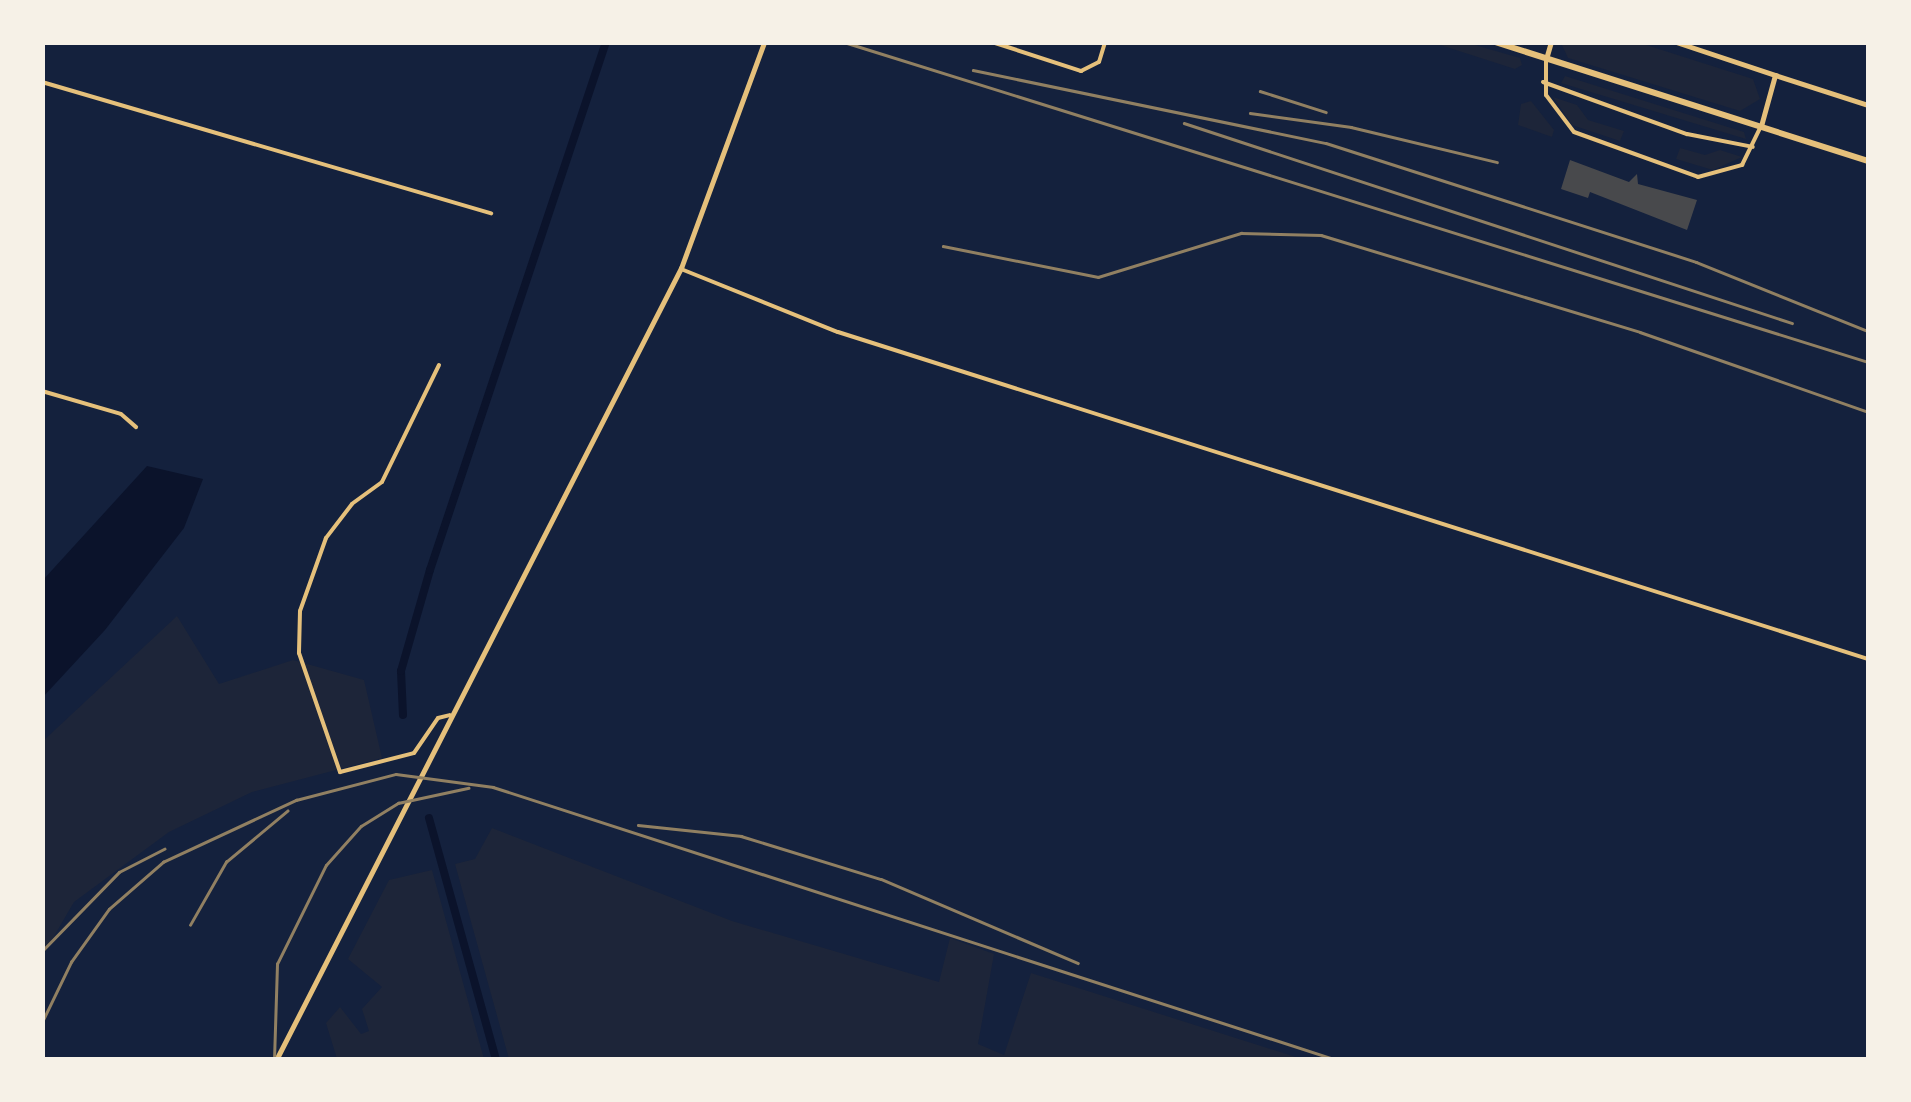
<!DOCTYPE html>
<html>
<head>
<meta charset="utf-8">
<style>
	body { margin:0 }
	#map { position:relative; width:1911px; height:1102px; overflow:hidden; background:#14213d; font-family:"Open Sans",sans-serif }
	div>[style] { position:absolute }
	.green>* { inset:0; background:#1d2539 }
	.water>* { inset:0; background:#0b132b }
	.canal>* { height:8px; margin:-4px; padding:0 4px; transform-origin:4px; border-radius:4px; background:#0b132b }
	.building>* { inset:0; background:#48494c }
	.minor>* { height:4px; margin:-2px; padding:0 2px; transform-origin:2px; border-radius:2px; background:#e5c07b }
	.tertiary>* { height:5px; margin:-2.5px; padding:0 2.5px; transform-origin:2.5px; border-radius:2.5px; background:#e5c07b }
	.secondary>* { height:5px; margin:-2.5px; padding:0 2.5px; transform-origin:2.5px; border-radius:2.5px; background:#e5c07b }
	.trunk>* { height:6px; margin:-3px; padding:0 3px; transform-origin:3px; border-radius:3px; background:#e5c07b }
	.rail>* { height:2.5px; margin:-1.25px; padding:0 1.25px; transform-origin:1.25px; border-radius:1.25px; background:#918062 }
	span { translate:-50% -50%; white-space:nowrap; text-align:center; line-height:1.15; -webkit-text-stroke:9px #f6f1e7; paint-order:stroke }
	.frame { position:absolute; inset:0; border:45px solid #f6f1e7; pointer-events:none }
</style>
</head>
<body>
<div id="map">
	<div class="green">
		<i style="clip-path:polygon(1434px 43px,1468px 43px,1520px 58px,1522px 65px,1515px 69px)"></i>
		<i style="clip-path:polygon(1561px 43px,1640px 43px,1753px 79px,1760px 99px,1740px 111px,1568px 58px)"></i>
		<i style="clip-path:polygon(1565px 76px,1744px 132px,1746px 139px,1561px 83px)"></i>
		<i style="clip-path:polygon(1553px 97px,1577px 105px,1588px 120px,1624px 131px,1620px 141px,1572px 125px)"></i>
		<i style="clip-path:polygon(1531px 101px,1554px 130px,1552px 137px,1518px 125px,1521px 104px)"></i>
		<i style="clip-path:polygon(1680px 148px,1705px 155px,1720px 150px,1742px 157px,1713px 170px,1676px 159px)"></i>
		<i style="clip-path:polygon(177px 616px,219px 684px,293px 660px,364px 680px,382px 758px,252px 792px,169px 832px,74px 902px,43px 955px,43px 741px)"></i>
		<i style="clip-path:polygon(492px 828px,732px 921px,939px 982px,950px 938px,994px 954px,978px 1044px,1004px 1055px,1031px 973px,1302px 1059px,509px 1059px,455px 864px,475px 859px)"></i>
		<i style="clip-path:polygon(432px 870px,484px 1059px,337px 1059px,326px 1023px,340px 1007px,361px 1034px,369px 1031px,362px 1009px,382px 987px,348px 959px,389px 880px)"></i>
	</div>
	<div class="water">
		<i style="clip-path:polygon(147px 466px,203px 479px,184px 528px,105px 630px,43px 697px,43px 580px)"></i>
	</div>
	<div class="canal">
		<i style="left:403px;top:715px;width:44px;rotate:-92.6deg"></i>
		<i style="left:401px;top:671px;width:105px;rotate:-74deg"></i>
		<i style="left:430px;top:570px;width:557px;rotate:-71.57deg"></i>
		<i style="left:429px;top:818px;width:251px;rotate:74.5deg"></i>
	</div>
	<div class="building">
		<i style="clip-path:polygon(1570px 160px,1629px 182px,1637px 174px,1638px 184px,1697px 200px,1687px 230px,1590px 192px,1588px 198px,1561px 189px)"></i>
	</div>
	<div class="minor">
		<i style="left:992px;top:42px;width:94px;rotate:18deg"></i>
		<i style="left:1081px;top:71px;width:20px;rotate:-27deg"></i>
		<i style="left:1099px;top:62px;width:21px;rotate:-73deg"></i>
		<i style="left:1546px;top:59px;width:36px;rotate:90deg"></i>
		<i style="left:1546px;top:95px;width:46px;rotate:52.9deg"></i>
		<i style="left:1574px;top:132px;width:132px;rotate:19.9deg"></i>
		<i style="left:1698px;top:177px;width:46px;rotate:-15.3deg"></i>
		<i style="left:1742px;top:165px;width:43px;rotate:-64deg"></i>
		<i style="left:42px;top:82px;width:468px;rotate:16.3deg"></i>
		<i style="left:1543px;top:82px;width:153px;rotate:19.9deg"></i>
		<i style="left:1687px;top:134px;width:67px;rotate:11.1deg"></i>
		<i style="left:681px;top:269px;width:169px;rotate:21.9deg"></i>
		<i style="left:838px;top:332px;width:1081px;rotate:17.61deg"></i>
		<i style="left:439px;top:365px;width:130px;rotate:116deg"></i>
		<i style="left:382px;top:482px;width:37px;rotate:144deg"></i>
		<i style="left:352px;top:504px;width:43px;rotate:127.4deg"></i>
		<i style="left:326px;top:538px;width:77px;rotate:109.6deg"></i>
		<i style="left:300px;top:611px;width:42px;rotate:91.4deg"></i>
		<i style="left:299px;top:653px;width:126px;rotate:71deg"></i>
		<i style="left:340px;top:772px;width:76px;rotate:-14.4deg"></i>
		<i style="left:414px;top:753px;width:42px;rotate:-55.6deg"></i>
		<i style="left:438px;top:718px;width:12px;rotate:-14deg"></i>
		<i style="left:42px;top:391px;width:82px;rotate:16.2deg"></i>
		<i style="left:121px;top:414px;width:20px;rotate:41deg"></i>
	</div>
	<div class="tertiary">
		<i style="left:1775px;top:75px;width:98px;rotate:17.9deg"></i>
		<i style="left:276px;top:1060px;width:890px;rotate:-62.92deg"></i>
		<i style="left:681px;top:268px;width:241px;rotate:-69.8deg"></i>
	</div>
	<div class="secondary">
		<i style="left:1676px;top:42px;width:104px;rotate:18.4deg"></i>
		<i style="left:1775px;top:75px;width:53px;rotate:105.4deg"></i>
		<i style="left:1546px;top:59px;width:18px;rotate:-74deg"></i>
	</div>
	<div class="trunk">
		<i style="left:1495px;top:42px;width:392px;rotate:17.7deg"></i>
	</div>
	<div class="rail">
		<i style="left:844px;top:42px;width:1073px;rotate:17.35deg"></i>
		<i style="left:973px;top:70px;width:360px;rotate:11.7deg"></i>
		<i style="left:1326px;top:143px;width:389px;rotate:17.8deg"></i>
		<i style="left:1696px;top:262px;width:185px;rotate:21.9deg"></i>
		<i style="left:1260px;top:91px;width:69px;rotate:17.7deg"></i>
		<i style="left:1250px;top:113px;width:102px;rotate:7.9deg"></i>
		<i style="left:1351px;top:127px;width:150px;rotate:13.5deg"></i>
		<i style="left:1184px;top:123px;width:640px;rotate:18.21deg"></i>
		<i style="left:943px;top:246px;width:158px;rotate:11.3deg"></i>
		<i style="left:1098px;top:277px;width:150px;rotate:-17.1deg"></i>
		<i style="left:1241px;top:233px;width:80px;rotate:1.4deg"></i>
		<i style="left:1321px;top:235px;width:333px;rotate:16.9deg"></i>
		<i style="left:1640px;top:332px;width:242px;rotate:19.3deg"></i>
		<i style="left:638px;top:825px;width:104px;rotate:6.1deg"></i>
		<i style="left:741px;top:836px;width:146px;rotate:17.1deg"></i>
		<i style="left:881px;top:879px;width:214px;rotate:23.1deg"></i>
		<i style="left:190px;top:925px;width:73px;rotate:-60.3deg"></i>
		<i style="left:226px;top:862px;width:80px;rotate:-39.9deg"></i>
		<i style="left:42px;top:951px;width:110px;rotate:-45.7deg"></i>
		<i style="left:119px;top:872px;width:51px;rotate:-27.1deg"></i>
		<i style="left:42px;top:1022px;width:67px;rotate:-64.2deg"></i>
		<i style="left:71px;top:962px;width:65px;rotate:-54.4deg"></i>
		<i style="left:109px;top:909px;width:72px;rotate:-41deg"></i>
		<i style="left:163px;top:862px;width:147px;rotate:-25deg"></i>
		<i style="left:296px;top:800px;width:103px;rotate:-14.6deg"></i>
		<i style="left:396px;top:774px;width:98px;rotate:7.6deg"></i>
		<i style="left:493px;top:787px;width:887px;rotate:17.92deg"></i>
		<i style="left:274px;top:1060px;width:96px;rotate:-88.2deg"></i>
		<i style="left:277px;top:964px;width:110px;rotate:-63.7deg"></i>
		<i style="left:326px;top:865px;width:52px;rotate:-48.1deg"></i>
		<i style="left:361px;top:826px;width:44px;rotate:-31.9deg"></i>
		<i style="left:398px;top:803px;width:72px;rotate:-12.1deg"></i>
	</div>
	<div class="frame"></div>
</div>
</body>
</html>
